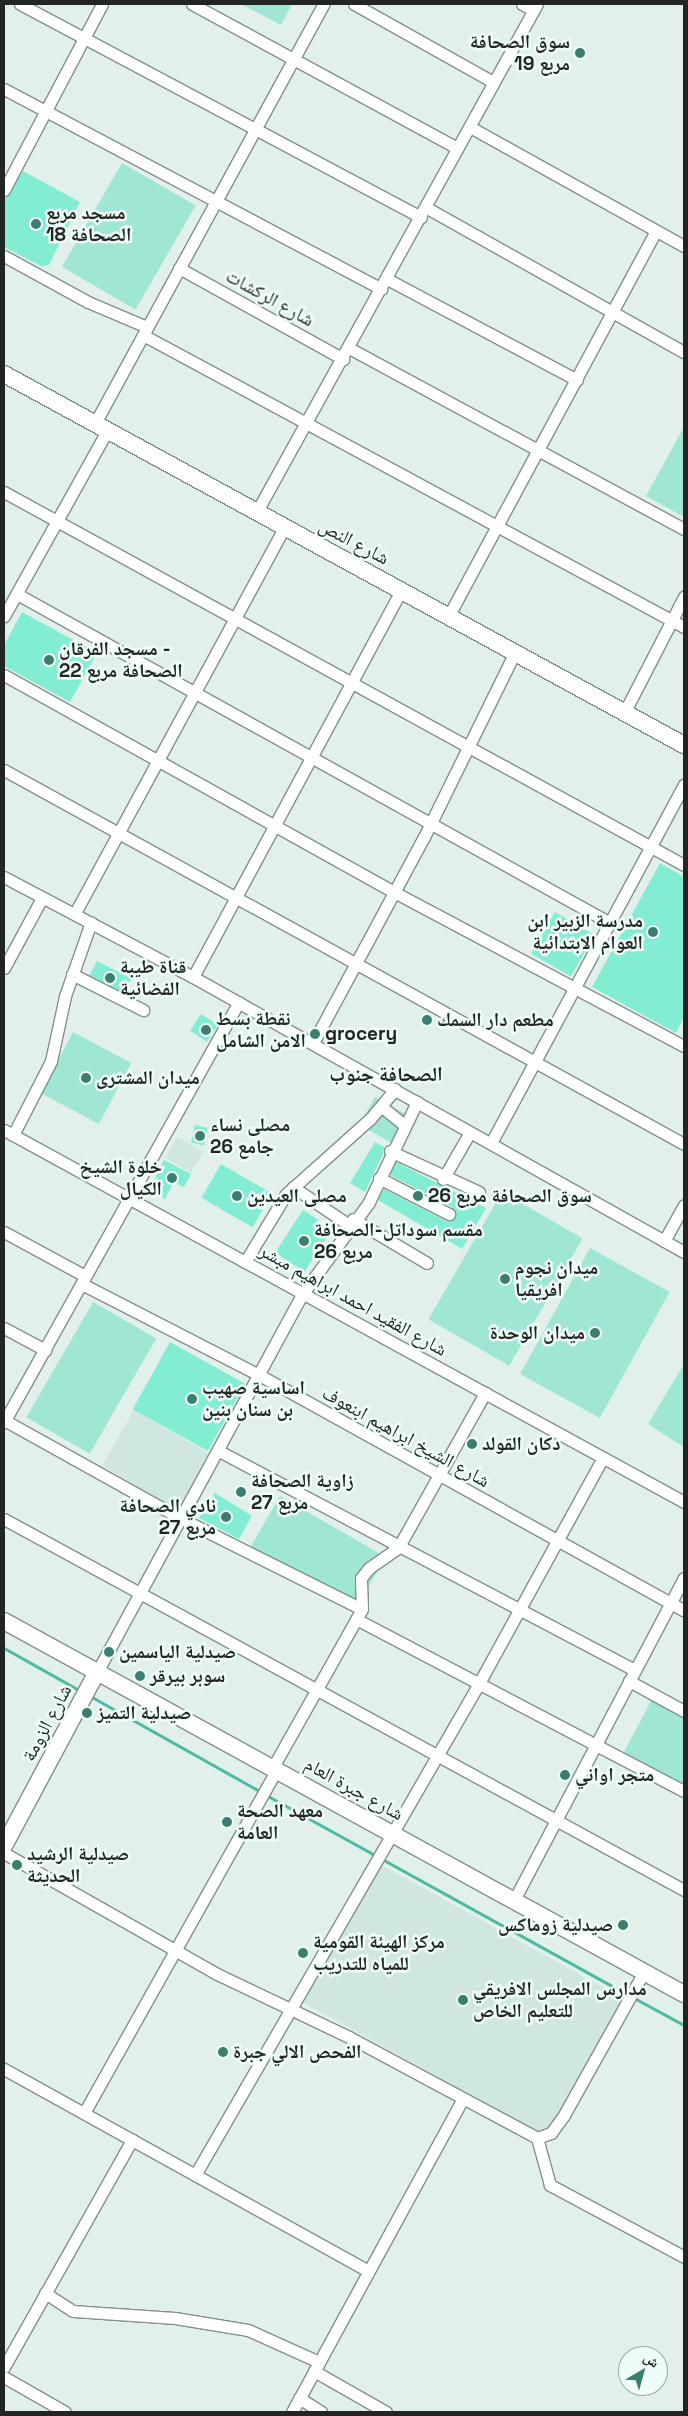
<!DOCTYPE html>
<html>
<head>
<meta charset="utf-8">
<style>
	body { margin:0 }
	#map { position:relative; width:688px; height:2416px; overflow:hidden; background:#e2f0eb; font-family:"Space Grotesk","Noto Naskh Arabic",sans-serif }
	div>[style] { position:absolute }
	.built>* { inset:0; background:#d0e6e0; transform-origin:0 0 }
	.green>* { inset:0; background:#9fe6d4; transform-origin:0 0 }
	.stream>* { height:3px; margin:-1.5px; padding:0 1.5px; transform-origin:1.5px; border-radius:1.5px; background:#4dbaa2 }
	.building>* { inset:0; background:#83edd4; transform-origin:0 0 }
	.roads { filter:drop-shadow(1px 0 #838f8c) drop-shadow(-1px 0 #838f8c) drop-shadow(0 1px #838f8c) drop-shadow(0 -1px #838f8c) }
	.street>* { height:11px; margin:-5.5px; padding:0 5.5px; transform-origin:5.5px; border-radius:5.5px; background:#fff }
	.secondary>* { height:16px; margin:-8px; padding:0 8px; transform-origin:8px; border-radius:8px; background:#fff }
	.dots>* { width:14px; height:14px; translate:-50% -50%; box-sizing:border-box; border:2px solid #effdf9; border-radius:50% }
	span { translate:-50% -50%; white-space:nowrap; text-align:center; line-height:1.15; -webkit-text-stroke:5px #effdf9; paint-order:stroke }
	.poi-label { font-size:19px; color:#212624; font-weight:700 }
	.right { translate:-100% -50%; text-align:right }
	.left { translate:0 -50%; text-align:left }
	.street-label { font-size:19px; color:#212624 }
	.neighbourhood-label { font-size:20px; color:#212624; font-weight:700 }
	.frame { position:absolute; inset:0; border:5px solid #212624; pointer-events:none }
	.north { position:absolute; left:618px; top:2346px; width:50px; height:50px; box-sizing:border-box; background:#effdf9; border:1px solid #9da7a4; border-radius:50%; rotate:38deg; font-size:14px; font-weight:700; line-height:20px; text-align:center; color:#212624 }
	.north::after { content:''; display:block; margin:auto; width:18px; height:22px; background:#3b7d6e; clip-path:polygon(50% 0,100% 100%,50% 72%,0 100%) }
</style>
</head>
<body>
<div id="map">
	<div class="built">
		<i style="left:177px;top:1137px;width:30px;height:24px;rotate:30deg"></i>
		<i style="left:134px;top:1410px;width:93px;height:64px;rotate:30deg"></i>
		<i style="left:380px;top:1864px;width:277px;height:158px;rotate:29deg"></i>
	</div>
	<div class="green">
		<i style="clip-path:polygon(241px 4px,292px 4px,281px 25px)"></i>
		<i style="left:122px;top:163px;width:85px;height:120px;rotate:30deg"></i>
		<i style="clip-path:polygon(684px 427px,684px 517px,646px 496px)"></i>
		<i style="left:73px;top:1032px;width:66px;height:69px;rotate:28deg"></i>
		<i style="left:375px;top:1097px;width:48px;height:32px;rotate:29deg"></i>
		<i style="left:502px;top:1192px;width:93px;height:147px;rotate:30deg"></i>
		<i style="left:590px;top:1248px;width:91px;height:144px;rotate:29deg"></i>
		<i style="left:93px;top:1302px;width:73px;height:133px;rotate:30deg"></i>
		<i style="clip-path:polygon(684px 1364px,684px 1447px,648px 1424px)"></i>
		<i style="left:280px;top:1496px;width:122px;height:59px;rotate:30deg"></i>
		<i style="clip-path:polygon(652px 1699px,684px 1717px,684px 1787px,623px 1754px)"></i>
	</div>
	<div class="stream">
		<i style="left:4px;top:1648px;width:90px;rotate:29.4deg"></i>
		<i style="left:90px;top:1696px;width:196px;rotate:29.3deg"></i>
		<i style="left:266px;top:1795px;width:414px;rotate:28.9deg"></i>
		<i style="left:634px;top:1998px;width:57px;rotate:28.4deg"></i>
	</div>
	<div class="building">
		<i style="clip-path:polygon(23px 171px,80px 202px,49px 265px,41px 266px,4px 247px,4px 200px)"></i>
		<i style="clip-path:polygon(22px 612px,97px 653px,70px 702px,4px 666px,4px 645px)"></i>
		<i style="clip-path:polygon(660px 863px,684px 877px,684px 1017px,676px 1033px,592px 987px)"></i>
		<i style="left:555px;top:912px;width:46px;height:48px;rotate:30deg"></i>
		<i style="left:97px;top:961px;width:39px;height:16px;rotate:27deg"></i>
		<i style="left:201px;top:1014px;width:20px;height:20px;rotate:33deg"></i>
		<i style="left:195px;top:1125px;width:13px;height:18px;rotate:13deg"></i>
		<i style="clip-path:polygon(375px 1142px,384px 1147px,383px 1154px,365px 1192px,350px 1183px)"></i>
		<i style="clip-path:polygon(164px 1160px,191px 1174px,184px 1187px,174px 1182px,165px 1199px,149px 1191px)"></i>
		<i style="clip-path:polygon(396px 1162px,486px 1208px,462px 1249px,378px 1200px,384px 1189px,446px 1221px,456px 1217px,452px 1207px,390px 1175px)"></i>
		<i style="left:221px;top:1164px;width:59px;height:39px;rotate:30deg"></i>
		<i style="left:303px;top:1210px;width:35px;height:51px;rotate:33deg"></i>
		<i style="left:170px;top:1342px;width:86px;height:77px;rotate:29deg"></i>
		<i style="clip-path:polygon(215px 1493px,252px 1516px,239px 1539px,199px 1518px)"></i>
	</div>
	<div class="roads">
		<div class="street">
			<i style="left:20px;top:4px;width:454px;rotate:28deg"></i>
			<i style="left:192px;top:4px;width:302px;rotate:28.5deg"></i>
			<i style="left:354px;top:4px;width:159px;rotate:29.3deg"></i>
			<i style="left:522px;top:4px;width:13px;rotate:27deg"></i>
			<i style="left:4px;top:89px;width:427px;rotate:27.9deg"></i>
			<i style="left:470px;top:127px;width:245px;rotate:29.1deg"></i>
			<i style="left:4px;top:190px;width:210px;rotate:-62.2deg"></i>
			<i style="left:427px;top:208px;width:295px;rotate:29.3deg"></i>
			<i style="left:4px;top:256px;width:96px;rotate:28.7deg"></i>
			<i style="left:88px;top:302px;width:64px;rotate:23deg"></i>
			<i style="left:179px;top:268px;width:188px;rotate:29deg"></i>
			<i style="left:387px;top:279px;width:215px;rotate:28deg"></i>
			<i style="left:143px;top:335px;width:615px;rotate:28.36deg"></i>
			<i style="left:349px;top:348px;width:381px;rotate:28.4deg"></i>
			<i style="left:94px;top:425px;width:480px;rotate:-61.4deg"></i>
			<i style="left:4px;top:492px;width:776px;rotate:28.75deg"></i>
			<i style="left:256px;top:513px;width:581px;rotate:-61.1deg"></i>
			<i style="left:17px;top:594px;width:678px;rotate:29.02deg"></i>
			<i style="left:449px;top:615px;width:436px;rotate:-61.7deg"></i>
			<i style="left:4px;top:616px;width:212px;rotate:-60.9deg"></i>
			<i style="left:4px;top:675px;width:446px;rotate:29.1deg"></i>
			<i style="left:394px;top:892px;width:328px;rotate:28deg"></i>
			<i style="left:624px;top:713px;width:131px;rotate:-62.7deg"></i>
			<i style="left:4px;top:770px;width:776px;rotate:28.81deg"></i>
			<i style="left:4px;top:877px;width:214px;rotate:27.9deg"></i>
			<i style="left:193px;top:977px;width:563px;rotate:29.25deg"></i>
			<i style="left:75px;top:913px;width:439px;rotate:-61.5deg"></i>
			<i style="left:4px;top:968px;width:80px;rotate:-61.5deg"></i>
			<i style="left:72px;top:974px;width:80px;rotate:26.9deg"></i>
			<i style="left:193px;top:977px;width:439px;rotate:-61.7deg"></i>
			<i style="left:313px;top:1043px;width:234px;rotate:-61.7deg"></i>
			<i style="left:424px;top:837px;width:206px;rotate:-63.8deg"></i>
			<i style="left:382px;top:1107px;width:27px;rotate:39deg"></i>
			<i style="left:4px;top:1130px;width:775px;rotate:28.68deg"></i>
			<i style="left:13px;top:1135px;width:83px;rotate:-62.8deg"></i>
			<i style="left:51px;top:1061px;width:66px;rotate:-77.8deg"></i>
			<i style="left:65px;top:996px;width:78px;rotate:-70.6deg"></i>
			<i style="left:491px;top:1143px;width:407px;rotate:-61.7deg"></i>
			<i style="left:390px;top:1151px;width:98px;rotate:24.7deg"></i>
			<i style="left:379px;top:1178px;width:79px;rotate:27.2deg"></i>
			<i style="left:443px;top:1179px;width:54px;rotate:-60.1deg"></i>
			<i style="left:293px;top:1187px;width:68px;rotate:34.2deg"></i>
			<i style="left:353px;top:1219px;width:86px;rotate:30.7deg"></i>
			<i style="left:4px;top:1232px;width:92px;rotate:28.5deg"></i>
			<i style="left:664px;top:1241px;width:41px;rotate:-60.9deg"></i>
			<i style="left:245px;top:1262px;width:79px;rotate:-58.9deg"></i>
			<i style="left:286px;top:1194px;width:113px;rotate:-41.8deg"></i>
			<i style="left:370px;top:1119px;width:39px;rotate:-50deg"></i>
			<i style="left:82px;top:1284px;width:201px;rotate:27.2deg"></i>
			<i style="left:261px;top:1376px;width:483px;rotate:29deg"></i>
			<i style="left:4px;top:1328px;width:47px;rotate:28.2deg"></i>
			<i style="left:4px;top:1420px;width:201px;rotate:29.1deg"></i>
			<i style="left:180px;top:1518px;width:203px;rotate:26.6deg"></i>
			<i style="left:4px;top:1422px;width:481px;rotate:-60.8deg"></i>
			<i style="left:219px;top:1451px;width:469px;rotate:27.8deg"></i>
			<i style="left:4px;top:1519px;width:775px;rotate:28.62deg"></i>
			<i style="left:356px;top:1619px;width:370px;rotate:27.7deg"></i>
			<i style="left:97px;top:1672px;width:431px;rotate:-61.5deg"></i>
			<i style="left:303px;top:1293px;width:112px;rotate:-54deg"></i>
			<i style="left:369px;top:1202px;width:111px;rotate:-64.4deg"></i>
			<i style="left:629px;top:1681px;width:63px;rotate:28.6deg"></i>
			<i style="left:273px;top:1767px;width:181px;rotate:-60.6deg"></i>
			<i style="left:362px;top:1609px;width:31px;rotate:-92deg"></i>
			<i style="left:361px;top:1578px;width:13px;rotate:-51deg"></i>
			<i style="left:369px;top:1568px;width:35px;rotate:-35deg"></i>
			<i style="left:398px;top:1548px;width:178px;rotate:-60.7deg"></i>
			<i style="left:4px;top:1853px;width:245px;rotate:29.6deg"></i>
			<i style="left:217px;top:1974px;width:146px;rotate:25.5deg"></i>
			<i style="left:349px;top:2037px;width:213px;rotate:28.2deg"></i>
			<i style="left:537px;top:2138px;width:15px;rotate:-20deg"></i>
			<i style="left:551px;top:2133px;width:22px;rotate:-54deg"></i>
			<i style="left:564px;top:2115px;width:164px;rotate:-60.8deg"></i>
			<i style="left:514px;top:1900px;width:364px;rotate:-62.2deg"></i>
			<i style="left:4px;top:2069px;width:416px;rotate:29deg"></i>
			<i style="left:84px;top:2113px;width:394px;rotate:-60.7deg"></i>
			<i style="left:537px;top:2138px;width:49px;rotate:74.5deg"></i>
			<i style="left:550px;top:2185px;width:152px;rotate:28.2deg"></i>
			<i style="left:195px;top:2175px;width:566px;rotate:-59.99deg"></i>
			<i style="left:478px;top:1685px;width:259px;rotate:-61.2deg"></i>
			<i style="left:45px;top:2293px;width:33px;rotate:33deg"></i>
			<i style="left:73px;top:2311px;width:102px;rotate:3.9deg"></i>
			<i style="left:175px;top:2318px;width:74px;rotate:9.3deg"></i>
			<i style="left:248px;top:2330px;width:78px;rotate:24.3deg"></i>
			<i style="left:4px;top:2367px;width:261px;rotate:-60.6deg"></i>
			<i style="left:314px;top:2371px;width:83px;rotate:29.7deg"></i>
			<i style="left:4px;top:2377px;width:70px;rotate:29.8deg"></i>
			<i style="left:299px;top:2398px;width:26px;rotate:32deg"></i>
			<i style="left:292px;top:2412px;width:355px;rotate:-61.4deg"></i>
		</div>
		<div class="secondary">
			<i style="left:4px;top:374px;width:775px;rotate:28.62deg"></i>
			<i style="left:4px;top:1621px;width:776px;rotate:28.75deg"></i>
			<i style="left:4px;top:1846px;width:197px;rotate:-61.9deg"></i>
		</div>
	</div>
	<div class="dots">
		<i style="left:580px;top:53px;background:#3b7d6e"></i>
		<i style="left:36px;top:224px;background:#3b7d6e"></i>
		<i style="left:49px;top:660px;background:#3b7d6e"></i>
		<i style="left:653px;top:932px;background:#3b7d6e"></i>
		<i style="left:110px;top:978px;background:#3b7d6e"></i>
		<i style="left:427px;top:1020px;background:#3b7d6e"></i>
		<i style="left:206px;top:1030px;background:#3b7d6e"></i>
		<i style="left:315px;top:1034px;background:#3b7d6e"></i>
		<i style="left:86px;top:1078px;background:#3b7d6e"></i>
		<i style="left:200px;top:1136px;background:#3b7d6e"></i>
		<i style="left:172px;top:1178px;background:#3b7d6e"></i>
		<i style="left:237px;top:1196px;background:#3b7d6e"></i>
		<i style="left:418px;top:1196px;background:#3b7d6e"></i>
		<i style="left:304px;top:1241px;background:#3b7d6e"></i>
		<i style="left:505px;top:1279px;background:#3b7d6e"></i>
		<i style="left:595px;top:1333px;background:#3b7d6e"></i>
		<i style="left:192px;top:1399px;background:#3b7d6e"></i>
		<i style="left:472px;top:1444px;background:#3b7d6e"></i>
		<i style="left:241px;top:1492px;background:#3b7d6e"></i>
		<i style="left:226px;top:1517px;background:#3b7d6e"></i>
		<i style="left:109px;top:1652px;background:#3b7d6e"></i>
		<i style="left:140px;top:1676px;background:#3b7d6e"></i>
		<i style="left:87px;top:1713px;background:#3b7d6e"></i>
		<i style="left:565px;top:1775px;background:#3b7d6e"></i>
		<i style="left:227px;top:1822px;background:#3b7d6e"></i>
		<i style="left:17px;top:1865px;background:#3b7d6e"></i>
		<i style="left:623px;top:1925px;background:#3b7d6e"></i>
		<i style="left:303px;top:1953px;background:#3b7d6e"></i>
		<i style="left:463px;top:2000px;background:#3b7d6e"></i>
		<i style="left:223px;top:2052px;background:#3b7d6e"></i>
	</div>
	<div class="poi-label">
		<span class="right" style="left:570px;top:53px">سوق الصحافة<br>مربع 19</span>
		<span class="left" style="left:46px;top:224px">مسجد مربع<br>18 الصحافة</span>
		<span class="left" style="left:59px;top:660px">مسجد الفرقان -<br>الصحافة مربع 22</span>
		<span class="right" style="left:643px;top:932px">مدرسة الزبير ابن<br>العوام الابتدائية</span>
		<span class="left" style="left:120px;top:978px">قناة طيبة<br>الفضائية</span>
		<span class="left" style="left:216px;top:1030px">نقطة بسط<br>الامن الشامل</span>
		<span class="left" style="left:437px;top:1020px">مطعم دار السمك</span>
		<span class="left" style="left:325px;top:1034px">grocery</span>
		<span class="left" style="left:96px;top:1078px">ميدان المشترى</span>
		<span class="left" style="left:210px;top:1136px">مصلى نساء<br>جامع 26</span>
		<span class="right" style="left:162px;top:1178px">خلوة الشيخ<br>الكيال</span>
		<span class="left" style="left:247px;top:1196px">مصلى العيدين</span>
		<span class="left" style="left:428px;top:1196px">سوق الصحافة مربع 26</span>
		<span class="left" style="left:314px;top:1241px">مقسم سوداتل-الصحافة<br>مربع 26</span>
		<span class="left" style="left:515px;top:1279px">ميدان نجوم<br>افريقيا</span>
		<span class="right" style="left:585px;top:1333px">ميدان الوحدة</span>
		<span class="left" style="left:202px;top:1399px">اساسية صهيب<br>بن سنان بنين</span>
		<span class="left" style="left:482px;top:1444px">دكان القولد</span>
		<span class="left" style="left:251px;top:1492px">زاوية الصحافة<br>مربع 27</span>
		<span class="right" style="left:216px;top:1517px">نادي الصحافة<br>مربع 27</span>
		<span class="left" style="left:119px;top:1652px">صيدلية الياسمين</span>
		<span class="left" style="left:150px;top:1676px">سوبر بيرقر</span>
		<span class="left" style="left:97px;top:1713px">صيدلية التميز</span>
		<span class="left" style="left:575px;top:1775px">متجر اواني</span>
		<span class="left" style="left:237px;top:1822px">معهد الصحة<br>العامة</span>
		<span class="left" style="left:27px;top:1865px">صيدلية الرشيد<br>الحديثة</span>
		<span class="right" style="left:613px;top:1925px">صيدلية زوماكس</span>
		<span class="left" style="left:313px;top:1953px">مركز الهيئة القومية<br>للمياه للتدريب</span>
		<span class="left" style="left:473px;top:2000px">مدارس المجلس الافريقي<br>للتعليم الخاص</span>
		<span class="left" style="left:233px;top:2052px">الفحص الالي جبرة</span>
	</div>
	<div class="street-label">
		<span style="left:270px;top:298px;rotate:29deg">شارع الركشات</span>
		<span style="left:354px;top:542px;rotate:28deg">شارع النص</span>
		<span style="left:353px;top:1300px;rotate:29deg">شارع الفقيد احمد ابراهيم مبشر</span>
		<span style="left:406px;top:1437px;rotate:29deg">شارع الشيخ ابراهيم ابنعوف</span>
		<span style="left:47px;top:1723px;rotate:-62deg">شارع الزومة</span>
		<span style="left:354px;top:1789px;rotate:29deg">شارع جبرة العام</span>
	</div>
	<div class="neighbourhood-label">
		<span style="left:386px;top:1074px">الصحافة جنوب</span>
	</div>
	<div class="frame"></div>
	<div class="north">ش</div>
</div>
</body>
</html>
